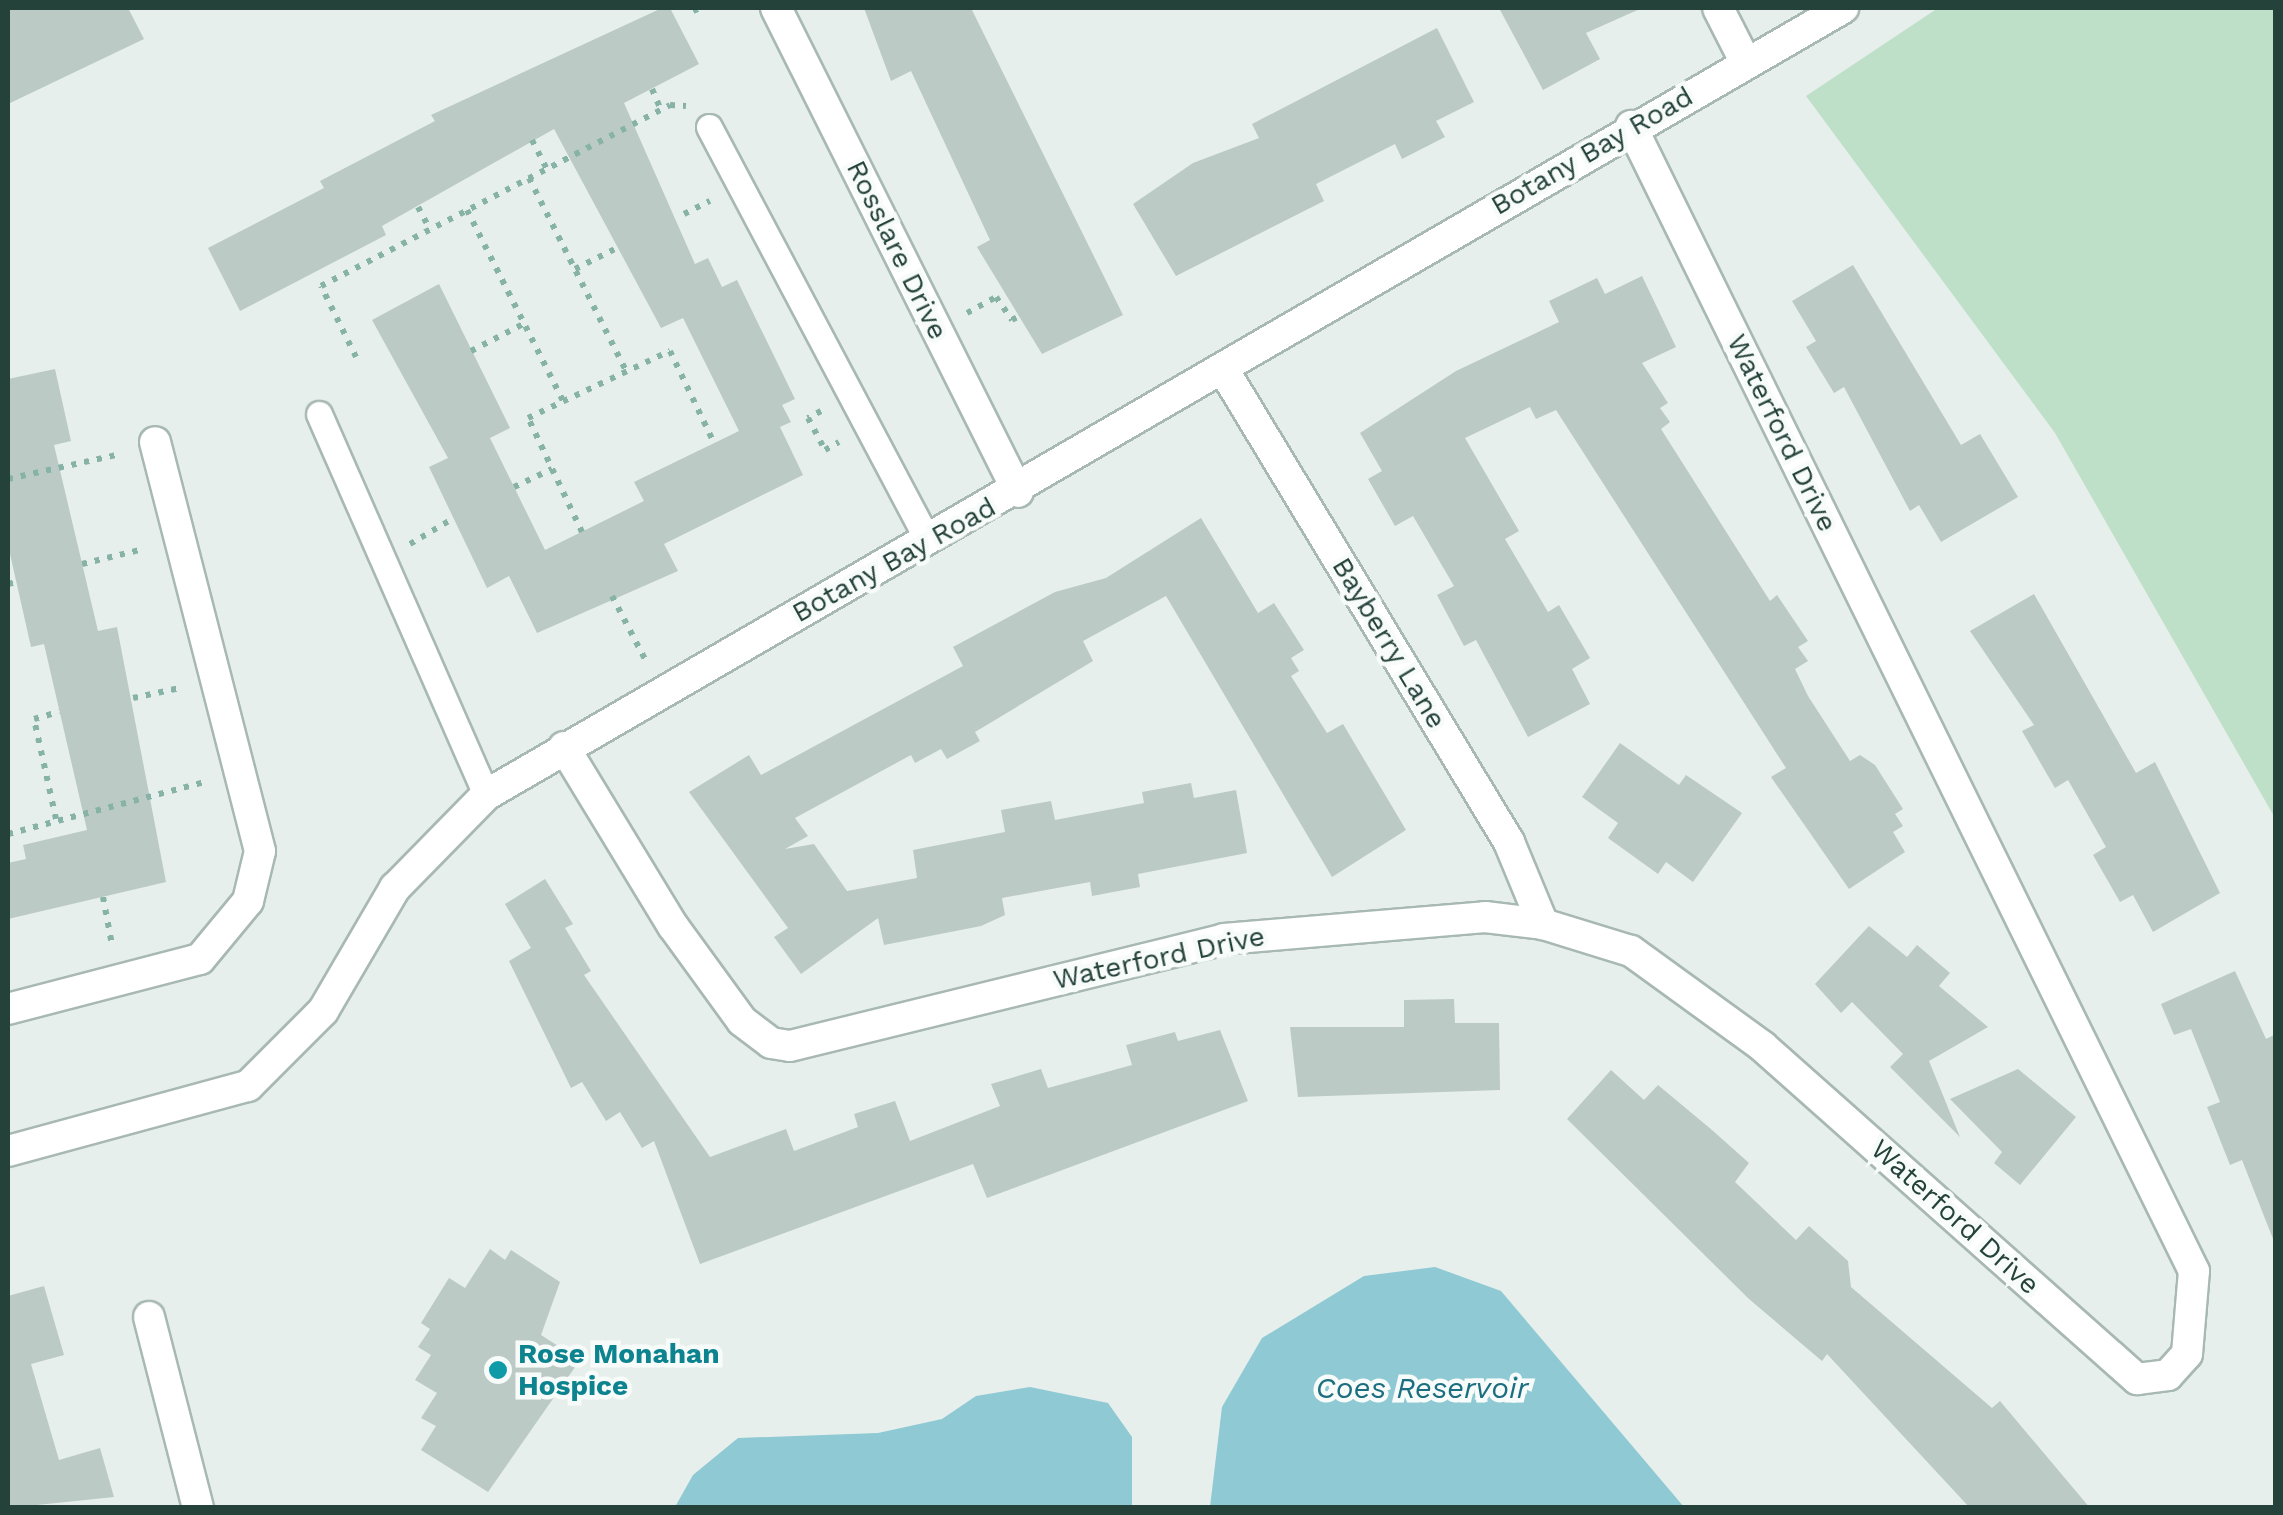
<!DOCTYPE html>
<html>
<head>
<meta charset="utf-8">
<style>
	body { margin:0 }
	#map { position:relative; width:2283px; height:1515px; overflow:hidden; background:#e6efeb; font-family:"Work Sans",sans-serif }
	div>[style] { position:absolute }
	.green>* { inset:0; background:#bfe0c8 }
	.water>* { inset:0; background:#8ec9d4 }
	.building>* { inset:0; background:#bbcac4 }
	.path>* { height:6px; margin-top:-3px; transform-origin:0; background:repeating-linear-gradient(90deg,#86b3a5 0 5px,transparent 0 13px) }
	.roads { filter:drop-shadow(2px 0 #a8b8b2) drop-shadow(-2px 0 #a8b8b2) drop-shadow(0 2px #a8b8b2) drop-shadow(0 -2px #a8b8b2) }
	.service>* { height:25px; margin:-12.5px; padding:0 12.5px; transform-origin:12.5px; border-radius:12.5px; background:#fff }
	.minor>* { height:30px; margin:-15px; padding:0 15px; transform-origin:15px; border-radius:15px; background:#fff }
	.dots>* { width:28px; height:28px; translate:-50% -50%; box-sizing:border-box; border:5px solid #f7fbf9; border-radius:50% }
	span { translate:-50% -50%; white-space:nowrap; text-align:center; line-height:1.15; -webkit-text-stroke:9px #f7fbf9; paint-order:stroke }
	.street-label { font-size:28px; color:#24423a }
	.culture-label { font-size:28px; color:#0d838f; font-weight:700 }
	.left { translate:0 -50%; text-align:left }
	.water-label { font-size:30px; color:#1c6f80; font-style:italic }
	.frame { position:absolute; inset:0; border:10px solid #24423a; pointer-events:none }
</style>
</head>
<body>
<div id="map">
	<div class="green">
		<i style="clip-path:polygon(1938px 8px,2275px 8px,2275px 818px,2055px 433px,1806px 96px)"></i>
	</div>
	<div class="water">
		<i style="clip-path:polygon(1435px 1267px,1501px 1291px,1684px 1507px,1210px 1507px,1222px 1407px,1262px 1338px,1364px 1276px)"></i>
		<i style="clip-path:polygon(1030px 1387px,1108px 1403px,1132px 1437px,1132px 1507px,675px 1507px,693px 1475px,738px 1438px,878px 1433px,942px 1419px,976px 1396px)"></i>
	</div>
	<div class="building">
		<i style="clip-path:polygon(8px 8px,128px 8px,144px 39px,8px 104px)"></i>
		<i style="clip-path:polygon(662px 8px,670px 8px,699px 64px,624px 103px,695px 264px,708px 258px,722px 287px,737px 280px,795px 399px,782px 405px,791px 422px,780px 427px,803px 475px,664px 544px,678px 571px,537px 633px,509px 576px,487px 588px,429px 467px,448px 458px,372px 320px,439px 284px,510px 428px,490px 438px,545px 550px,644px 501px,634px 482px,739px 431px,683px 318px,661px 328px,554px 129px,382px 226px,386px 235px,240px 311px,208px 248px,324px 188px,320px 181px,435px 121px,431px 115px)"></i>
		<i style="clip-path:polygon(864px 8px,971px 8px,1123px 315px,1042px 354px,977px 247px,990px 240px,911px 71px,891px 81px)"></i>
		<i style="clip-path:polygon(1499px 8px,1642px 8px,1586px 33px,1600px 59px,1543px 90px)"></i>
		<i style="clip-path:polygon(1437px 28px,1474px 102px,1436px 121px,1445px 137px,1402px 159px,1395px 144px,1316px 184px,1324px 201px,1176px 276px,1133px 204px,1193px 163px,1259px 138px,1252px 124px)"></i>
		<i style="clip-path:polygon(1853px 265px,1961px 445px,1980px 434px,2018px 497px,1941px 542px,1919px 505px,1910px 511px,1844px 387px,1834px 393px,1806px 347px,1816px 341px,1792px 301px)"></i>
		<i style="clip-path:polygon(1642px 276px,1676px 347px,1642px 363px,1668px 403px,1660px 408px,1670px 422px,1661px 429px,1770px 601px,1777px 595px,1808px 641px,1798px 647px,1808px 661px,1795px 669px,1808px 696px,1850px 761px,1860px 755px,1875px 765px,1903px 809px,1895px 814px,1903px 826px,1893px 832px,1905px 852px,1849px 889px,1771px 777px,1786px 768px,1556px 410px,1536px 419px,1530px 407px,1465px 438px,1519px 531px,1505px 539px,1548px 612px,1559px 605px,1590px 658px,1572px 669px,1590px 704px,1528px 737px,1476px 640px,1464px 646px,1437px 595px,1454px 586px,1413px 516px,1395px 526px,1368px 479px,1382px 471px,1360px 433px,1456px 371px,1559px 322px,1549px 301px,1597px 278px,1605px 294px)"></i>
		<i style="clip-path:polygon(55px 369px,71px 441px,54px 445px,98px 631px,117px 627px,166px 882px,8px 919px,8px 863px,26px 859px,23px 845px,87px 830px,44px 644px,31px 647px,8px 545px,8px 379px)"></i>
		<i style="clip-path:polygon(1201px 518px,1258px 613px,1274px 603px,1304px 650px,1291px 658px,1299px 671px,1291px 676px,1327px 733px,1343px 724px,1406px 830px,1332px 877px,1166px 596px,1083px 641px,1093px 661px,975px 732px,980px 741px,947px 759px,941px 749px,915px 763px,911px 755px,795px 818px,808px 836px,785px 849px,814px 844px,847px 891px,917px 878px,913px 850px,1005px 832px,1001px 810px,1051px 801px,1055px 820px,1144px 803px,1142px 792px,1191px 783px,1194px 798px,1236px 790px,1247px 853px,1138px 874px,1140px 887px,1092px 896px,1090px 882px,1002px 898px,1005px 915px,981px 926px,884px 945px,878px 918px,801px 974px,774px 937px,788px 928px,689px 792px,749px 755px,761px 775px,963px 666px,953px 647px,1055px 592px,1106px 578px)"></i>
		<i style="clip-path:polygon(2034px 594px,2136px 773px,2155px 762px,2220px 893px,2153px 932px,2133px 895px,2120px 902px,2093px 855px,2106px 847px,2068px 780px,2055px 788px,2022px 731px,2034px 725px,1970px 631px)"></i>
		<i style="clip-path:polygon(1620px 743px,1679px 785px,1686px 775px,1742px 813px,1693px 882px,1666px 862px,1658px 874px,1608px 838px,1618px 823px,1582px 797px)"></i>
		<i style="clip-path:polygon(545px 879px,573px 924px,565px 928px,591px 971px,584px 975px,710px 1157px,786px 1129px,794px 1151px,858px 1127px,854px 1114px,895px 1101px,910px 1141px,1000px 1106px,991px 1084px,1041px 1069px,1048px 1088px,1132px 1065px,1126px 1045px,1175px 1032px,1178px 1041px,1220px 1030px,1248px 1101px,987px 1198px,973px 1164px,700px 1264px,654px 1141px,642px 1148px,620px 1112px,606px 1121px,582px 1082px,571px 1088px,509px 961px,531px 948px,505px 904px)"></i>
		<i style="clip-path:polygon(1869px 926px,1907px 957px,1917px 945px,1950px 973px,1939px 986px,1988px 1027px,1929px 1061px,1960px 1137px,1890px 1067px,1903px 1054px,1852px 1002px,1841px 1013px,1815px 984px)"></i>
		<i style="clip-path:polygon(2235px 971px,2266px 1039px,2276px 1034px,2273px 1239px,2242px 1160px,2230px 1165px,2207px 1107px,2220px 1102px,2191px 1029px,2174px 1035px,2161px 1004px)"></i>
		<i style="clip-path:polygon(1454px 999px,1455px 1023px,1499px 1023px,1500px 1090px,1298px 1097px,1290px 1027px,1404px 1027px,1404px 1000px)"></i>
		<i style="clip-path:polygon(2018px 1069px,2076px 1117px,2020px 1185px,1994px 1163px,2002px 1152px,1950px 1099px)"></i>
		<i style="clip-path:polygon(1611px 1070px,1644px 1100px,1658px 1085px,1712px 1130px,1749px 1163px,1735px 1182px,1796px 1240px,1809px 1226px,1848px 1261px,1851px 1287px,1992px 1408px,2000px 1401px,2090px 1508px,1970px 1508px,1827px 1354px,1822px 1361px,1749px 1299px,1567px 1119px)"></i>
		<i style="clip-path:polygon(490px 1249px,505px 1260px,511px 1250px,560px 1282px,541px 1335px,580px 1360px,488px 1492px,421px 1450px,436px 1426px,421px 1418px,437px 1393px,415px 1380px,431px 1355px,418px 1347px,430px 1329px,421px 1323px,449px 1278px,465px 1288px)"></i>
		<i style="clip-path:polygon(44px 1286px,64px 1355px,31px 1364px,59px 1460px,100px 1448px,114px 1497px,8px 1508px,8px 1296px)"></i>
	</div>
	<div class="path">
		<i style="left:693px;top:11px;width:8px;rotate:-23deg"></i>
		<i style="left:652px;top:89px;width:23px;rotate:67deg"></i>
		<i style="left:532px;top:140px;width:33px;rotate:63deg"></i>
		<i style="left:529px;top:178px;width:216px;rotate:63.3deg"></i>
		<i style="left:418px;top:207px;width:26px;rotate:62deg"></i>
		<i style="left:467px;top:210px;width:214px;rotate:63.3deg"></i>
		<i style="left:684px;top:214px;width:29px;rotate:-27deg"></i>
		<i style="left:575px;top:269px;width:51px;rotate:-26.6deg"></i>
		<i style="left:967px;top:313px;width:33px;rotate:-29deg"></i>
		<i style="left:996px;top:297px;width:28px;rotate:55deg"></i>
		<i style="left:1012px;top:320px;width:8px;rotate:-30deg"></i>
		<i style="left:471px;top:351px;width:59px;rotate:-27.4deg"></i>
		<i style="left:356px;top:357px;width:79px;rotate:-116.2deg"></i>
		<i style="left:321px;top:286px;width:393px;rotate:-27.4deg"></i>
		<i style="left:670px;top:105px;width:16px;rotate:4deg"></i>
		<i style="left:821px;top:411px;width:15px;rotate:152deg"></i>
		<i style="left:808px;top:418px;width:36px;rotate:62deg"></i>
		<i style="left:825px;top:450px;width:16px;rotate:-30deg"></i>
		<i style="left:8px;top:479px;width:116px;rotate:-12.5deg"></i>
		<i style="left:514px;top:487px;width:42px;rotate:-25.3deg"></i>
		<i style="left:582px;top:532px;width:126px;rotate:-115.3deg"></i>
		<i style="left:528px;top:418px;width:157px;rotate:-25.3deg"></i>
		<i style="left:670px;top:351px;width:102px;rotate:64.4deg"></i>
		<i style="left:410px;top:544px;width:51px;rotate:-30.6deg"></i>
		<i style="left:82px;top:564px;width:64px;rotate:-13.6deg"></i>
		<i style="left:8px;top:584px;width:8px;rotate:-14deg"></i>
		<i style="left:612px;top:596px;width:76px;rotate:62.4deg"></i>
		<i style="left:133px;top:698px;width:48px;rotate:-12deg"></i>
		<i style="left:56px;top:819px;width:102px;rotate:-102.4deg"></i>
		<i style="left:34px;top:719px;width:26px;rotate:-16deg"></i>
		<i style="left:8px;top:834px;width:204px;rotate:-14.8deg"></i>
		<i style="left:103px;top:897px;width:49px;rotate:79.4deg"></i>
	</div>
	<div class="roads">
		<div class="service">
			<i style="left:709px;top:127px;width:466px;rotate:62.1deg"></i>
			<i style="left:319px;top:414px;width:416px;rotate:66.3deg"></i>
		</div>
		<div class="minor">
			<i style="left:776px;top:8px;width:541px;rotate:63.43deg"></i>
			<i style="left:1718px;top:8px;width:62px;rotate:63deg"></i>
			<i style="left:1223px;top:369px;width:553px;rotate:58.84deg"></i>
			<i style="left:1509px;top:842px;width:89px;rotate:67.5deg"></i>
			<i style="left:564px;top:747px;width:210px;rotate:58.7deg"></i>
			<i style="left:673px;top:926px;width:117px;rotate:54deg"></i>
			<i style="left:742px;top:1021px;width:36px;rotate:37deg"></i>
			<i style="left:771px;top:1043px;width:19px;rotate:9deg"></i>
			<i style="left:790px;top:1046px;width:447px;rotate:-13.8deg"></i>
			<i style="left:1224px;top:939px;width:262px;rotate:-4.8deg"></i>
			<i style="left:1485px;top:917px;width:58px;rotate:6.9deg"></i>
			<i style="left:1543px;top:924px;width:92px;rotate:17.1deg"></i>
			<i style="left:1631px;top:951px;width:162px;rotate:35.9deg"></i>
			<i style="left:1762px;top:1046px;width:502px;rotate:41.61deg"></i>
			<i style="left:2137px;top:1379px;width:31px;rotate:-7deg"></i>
			<i style="left:2168px;top:1375px;width:28px;rotate:-48deg"></i>
			<i style="left:2187px;top:1354px;width:83px;rotate:-85.2deg"></i>
			<i style="left:2194px;top:1271px;width:1276px;rotate:-116.18deg"></i>
			<i style="left:8px;top:1009px;width:198px;rotate:-14.6deg"></i>
			<i style="left:200px;top:959px;width:75px;rotate:-50.4deg"></i>
			<i style="left:248px;top:901px;width:51px;rotate:-76.5deg"></i>
			<i style="left:260px;top:851px;width:422px;rotate:-104.4deg"></i>
			<i style="left:8px;top:1151px;width:249px;rotate:-15.2deg"></i>
			<i style="left:248px;top:1086px;width:106px;rotate:-45deg"></i>
			<i style="left:323px;top:1011px;width:143px;rotate:-59.7deg"></i>
			<i style="left:395px;top:888px;width:130px;rotate:-45.6deg"></i>
			<i style="left:486px;top:795px;width:1569px;rotate:-30.11deg"></i>
			<i style="left:149px;top:1317px;width:197px;rotate:75.6deg"></i>
		</div>
	</div>
	<div class="dots">
		<i style="left:498px;top:1370px;background:#0f9aa8"></i>
	</div>
	<div class="street-label">
		<span style="left:1592px;top:151px;rotate:-30deg">Botany Bay Road</span>
		<span style="left:897px;top:250px;rotate:64deg">Rosslare Drive</span>
		<span style="left:1782px;top:433px;rotate:64deg">Waterford Drive</span>
		<span style="left:894px;top:560px;rotate:-29deg">Botany Bay Road</span>
		<span style="left:1389px;top:643px;rotate:59deg">Bayberry Lane</span>
		<span style="left:1159px;top:958px;rotate:-12deg">Waterford Drive</span>
		<span style="left:1955px;top:1217px;rotate:42deg">Waterford Drive</span>
	</div>
	<div class="culture-label">
		<span class="left" style="left:518px;top:1370px">Rose Monahan<br>Hospice</span>
	</div>
	<div class="water-label">
		<span style="left:1422px;top:1388px">Coes Reservoir</span>
	</div>
	<div class="frame"></div>
</div>
</body>
</html>
